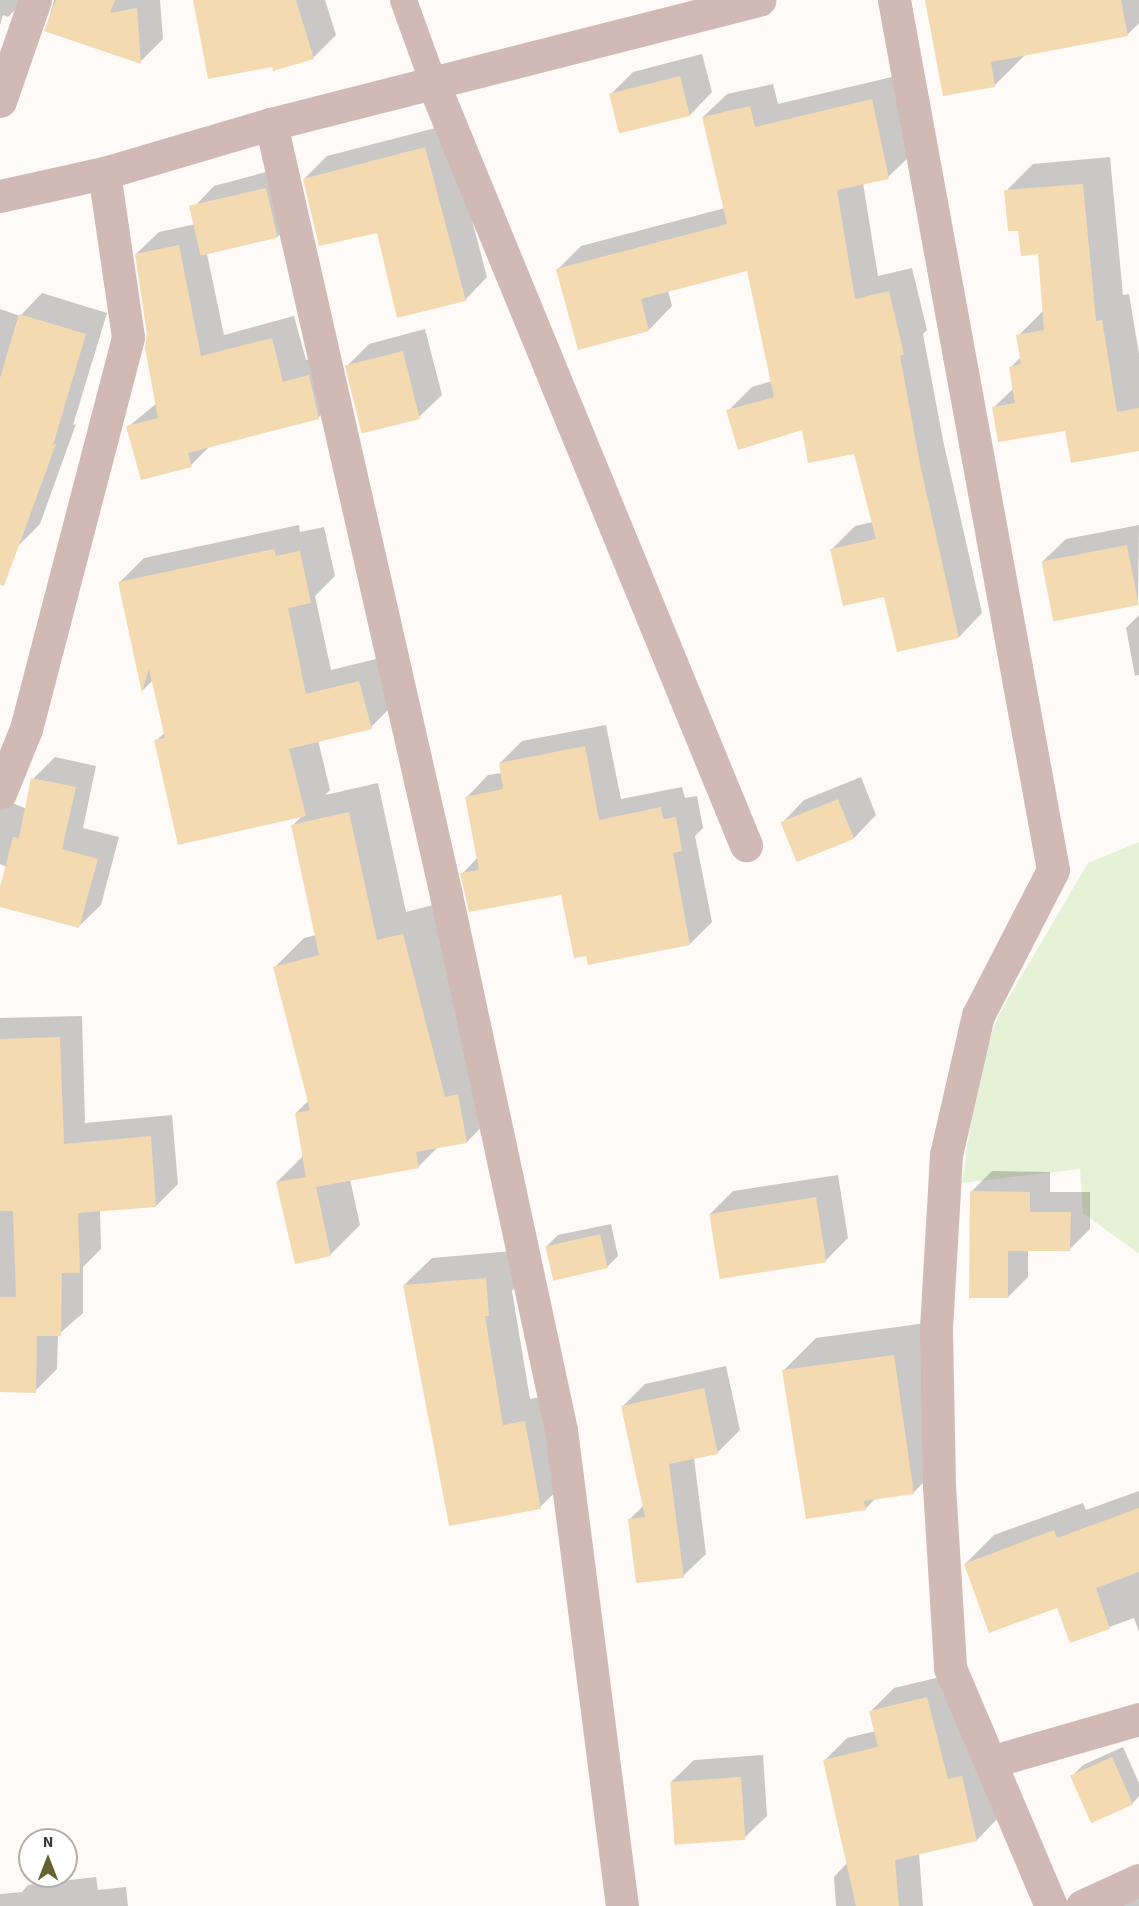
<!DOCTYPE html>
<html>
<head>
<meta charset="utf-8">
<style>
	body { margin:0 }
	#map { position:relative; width:1139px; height:1906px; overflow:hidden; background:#fdfaf8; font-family:"Source Sans 3",sans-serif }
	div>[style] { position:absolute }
	.green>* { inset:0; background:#e6f2d5 }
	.shadow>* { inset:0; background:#0003 }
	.building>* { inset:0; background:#f4dab0; transform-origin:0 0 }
	.service>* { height:27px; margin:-13.5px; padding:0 13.5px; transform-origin:13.5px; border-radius:13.5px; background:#d1bab5 }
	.minor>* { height:33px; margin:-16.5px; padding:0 16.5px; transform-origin:16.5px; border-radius:16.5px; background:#d1bab5 }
	.tertiary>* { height:33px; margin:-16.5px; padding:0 16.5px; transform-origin:16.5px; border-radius:16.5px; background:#d1bab5 }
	span { translate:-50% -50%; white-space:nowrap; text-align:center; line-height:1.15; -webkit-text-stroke:4.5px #fff; paint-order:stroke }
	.north { position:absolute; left:18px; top:1828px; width:60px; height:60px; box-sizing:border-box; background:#fff; border:2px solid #b2afae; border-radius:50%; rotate:0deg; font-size:16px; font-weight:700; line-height:24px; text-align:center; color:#3e3834 }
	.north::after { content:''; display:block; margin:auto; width:21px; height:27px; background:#65622f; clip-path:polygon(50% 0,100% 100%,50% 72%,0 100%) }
</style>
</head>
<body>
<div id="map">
	<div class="green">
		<i style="clip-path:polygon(1139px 842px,1139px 1254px,1083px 1213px,1080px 1169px,962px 1183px,978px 1071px,999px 1014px,1088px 863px)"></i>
	</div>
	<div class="shadow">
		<i style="clip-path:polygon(0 0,25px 0,8px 17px,3px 15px,0 25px)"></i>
		<i style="clip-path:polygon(54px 0,160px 0,163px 39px,140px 62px,46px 30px)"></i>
		<i style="clip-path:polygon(195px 0,325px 0,336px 35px,313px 58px,273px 65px)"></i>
		<i style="clip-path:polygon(931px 0,1139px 0,1139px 23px,1128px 34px,1025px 55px,995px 85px)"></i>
		<i style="clip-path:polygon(702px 54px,712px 92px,690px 115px,611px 94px,633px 72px)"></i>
		<i style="clip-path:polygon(896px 76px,912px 154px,888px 177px,863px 183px,878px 276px,912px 268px,927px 330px,923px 334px,943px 440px,982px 613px,959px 637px,886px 595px,831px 550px,855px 526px,873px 522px,855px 452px,803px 428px,728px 411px,752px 387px,772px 381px,748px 269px,668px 290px,672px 306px,649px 330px,558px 269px,581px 246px,725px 208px,703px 117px,727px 94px,773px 84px,778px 104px)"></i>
		<i style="clip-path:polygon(447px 125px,487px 277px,465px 300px,304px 179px,327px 156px)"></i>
		<i style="clip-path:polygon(1110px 157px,1123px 295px,1129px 294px,1139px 354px,1139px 450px,994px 407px,1014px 388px,1011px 367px,1022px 356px,1018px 336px,1044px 310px,1040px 252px,1020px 229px,1006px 191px,1033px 164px)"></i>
		<i style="clip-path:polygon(289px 166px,300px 214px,277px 237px,207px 254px,224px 335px,294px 316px,306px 360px,331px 354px,341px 395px,318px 418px,211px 445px,191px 465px,128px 427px,157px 403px,136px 254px,159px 232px,196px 224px,192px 209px,214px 186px)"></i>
		<i style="clip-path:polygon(42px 293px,107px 313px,73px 425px,76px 424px,40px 524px,18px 546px,0 540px,0 309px,20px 316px)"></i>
		<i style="clip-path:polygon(425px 329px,442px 395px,419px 417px,347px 366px,369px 344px)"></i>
		<i style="clip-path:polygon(299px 525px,300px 532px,324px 527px,335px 576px,315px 596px,331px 670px,384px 657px,396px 702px,371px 727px,318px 740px,330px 790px,325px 795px,378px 783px,406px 912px,433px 905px,496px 1112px,467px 1142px,438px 1147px,418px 1167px,350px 1179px,360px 1225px,330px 1255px,277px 1182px,304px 1155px,296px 1113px,309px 1100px,275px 967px,304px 938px,316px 935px,293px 825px,302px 816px,156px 741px,165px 732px,153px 680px,143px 690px,119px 583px,144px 558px)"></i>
		<i style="clip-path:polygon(1139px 525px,1138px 604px,1043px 561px,1066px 539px)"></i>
		<i style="clip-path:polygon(1139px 615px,1139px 675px,1135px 676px,1126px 628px)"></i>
		<i style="clip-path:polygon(606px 725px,621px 799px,682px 787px,685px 798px,697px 796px,703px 828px,695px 836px,712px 922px,690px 944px,587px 954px,562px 893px,462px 874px,478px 857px,467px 797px,488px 775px,502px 773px,500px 763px,522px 741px)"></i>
		<i style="clip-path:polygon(55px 757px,96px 766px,83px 828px,119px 837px,101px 905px,79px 926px,0 906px,7px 867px,0 864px,0 798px,27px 809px,33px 779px)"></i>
		<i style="clip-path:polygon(861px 777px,876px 815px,854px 838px,782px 823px,804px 800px)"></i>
		<i style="clip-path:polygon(82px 1016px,85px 1123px,172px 1115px,178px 1184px,156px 1206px,100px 1210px,101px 1249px,83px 1267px,83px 1313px,58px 1335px,57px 1369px,35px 1391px,0 1391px,0 1018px)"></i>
		<i style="clip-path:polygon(992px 1171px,1050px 1172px,1050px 1192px,1090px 1192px,1090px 1229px,1069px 1250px,1028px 1250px,1028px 1277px,1008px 1297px,971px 1192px)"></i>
		<i style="clip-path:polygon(838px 1175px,848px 1238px,825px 1261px,710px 1214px,733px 1191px)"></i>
		<i style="clip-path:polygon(611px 1224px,618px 1256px,607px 1267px,547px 1246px,558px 1235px)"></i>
		<i style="clip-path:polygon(513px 1251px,516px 1286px,512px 1291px,530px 1399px,552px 1395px,568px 1480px,540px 1507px,404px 1285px,432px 1258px)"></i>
		<i style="clip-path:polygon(926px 1323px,946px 1460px,913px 1493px,876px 1498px,865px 1509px,783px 1371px,816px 1338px)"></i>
		<i style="clip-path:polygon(726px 1366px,740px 1430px,717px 1453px,694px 1458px,706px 1554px,683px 1576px,630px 1519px,644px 1505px,622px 1407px,645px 1384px)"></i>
		<i style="clip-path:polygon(1139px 1491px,1139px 1632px,1134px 1618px,1071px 1641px,1058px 1606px,965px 1564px,994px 1535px,1083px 1503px,1086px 1510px)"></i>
		<i style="clip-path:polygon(949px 1675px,999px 1817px,977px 1840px,919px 1853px,923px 1906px,836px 1906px,834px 1877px,848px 1862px,824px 1761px,847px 1738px,876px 1731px,871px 1711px,894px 1688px)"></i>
		<i style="clip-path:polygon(1123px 1747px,1139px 1783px,1139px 1796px,1132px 1804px,1072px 1776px,1083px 1765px)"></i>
		<i style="clip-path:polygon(763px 1755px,767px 1816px,744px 1838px,671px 1782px,694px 1760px)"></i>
		<i style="clip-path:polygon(96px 1877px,98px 1890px,126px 1887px,128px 1906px,0 1906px,0 1894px,22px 1892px,28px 1885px)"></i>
		<i style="clip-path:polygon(1139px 1893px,1139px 1906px,1116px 1906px)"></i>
	</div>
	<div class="building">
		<i style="clip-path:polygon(56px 0,115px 0,110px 13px,137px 8px,141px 64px,44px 31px)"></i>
		<i style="clip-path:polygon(193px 0,296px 0,314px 59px,273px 71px,272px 67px,208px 79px)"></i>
		<i style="clip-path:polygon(925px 0,1121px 0,1128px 36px,991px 62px,995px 87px,943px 96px)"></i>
		<i style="left:680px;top:76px;width:41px;height:73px;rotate:76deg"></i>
		<i style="clip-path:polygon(872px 99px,889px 179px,837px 190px,855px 299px,889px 291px,904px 354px,900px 356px,920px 464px,959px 638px,897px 652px,884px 597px,843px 606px,830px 549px,876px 539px,854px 454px,808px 463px,802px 430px,738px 450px,726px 410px,774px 397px,747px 271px,641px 299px,649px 331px,578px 350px,556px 269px,727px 224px,702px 117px,750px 106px,755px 127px)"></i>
		<i style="clip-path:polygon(425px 147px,466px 301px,397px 318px,377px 233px,319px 246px,303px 179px)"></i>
		<i style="clip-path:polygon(1083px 184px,1096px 321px,1102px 320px,1117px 412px,1139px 408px,1139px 451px,1071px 463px,1065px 431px,998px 442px,992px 407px,1015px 403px,1009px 367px,1021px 364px,1016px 335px,1044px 330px,1038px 254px,1021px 256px,1018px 231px,1008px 231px,1004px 190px)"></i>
		<i style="left:266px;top:188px;width:51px;height:79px;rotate:77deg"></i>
		<i style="clip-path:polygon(179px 245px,201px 356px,272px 338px,283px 382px,309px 375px,319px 419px,188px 453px,192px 467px,141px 480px,126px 426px,158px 418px,145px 348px,147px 334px,135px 254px)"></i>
		<i style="clip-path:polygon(19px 314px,86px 334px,53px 445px,56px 444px,4px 586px,0 585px,0 378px)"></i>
		<i style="left:403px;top:351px;width:70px;height:60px;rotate:76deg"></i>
		<i style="left:1127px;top:545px;width:61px;height:87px;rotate:79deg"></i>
		<i style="clip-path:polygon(274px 549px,276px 556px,300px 551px,311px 603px,288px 608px,306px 694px,359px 681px,372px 729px,289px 749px,306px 816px,178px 845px,154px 740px,165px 738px,149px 669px,142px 693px,118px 582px)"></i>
		<i style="clip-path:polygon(585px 746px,599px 820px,661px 807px,663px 819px,676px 817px,682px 851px,673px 853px,690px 945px,588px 965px,586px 956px,574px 958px,561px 895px,469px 912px,460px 873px,479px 870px,465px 797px,503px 789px,499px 763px)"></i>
		<i style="clip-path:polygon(31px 778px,76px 787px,62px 849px,98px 859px,79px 928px,0 907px,0 887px,13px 837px,19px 838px)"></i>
		<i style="left:838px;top:799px;width:43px;height:62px;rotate:68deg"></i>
		<i style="clip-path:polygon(349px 812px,377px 940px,403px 934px,445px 1097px,458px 1094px,467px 1143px,416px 1152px,419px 1168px,316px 1187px,331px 1256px,295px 1264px,276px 1182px,306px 1177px,295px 1113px,310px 1110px,273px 967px,319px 955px,291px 825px)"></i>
		<i style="clip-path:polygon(60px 1037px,64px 1144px,151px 1136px,156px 1207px,78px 1213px,80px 1273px,62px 1273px,61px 1336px,37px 1336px,36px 1393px,0 1392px,0 1297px,16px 1297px,13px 1211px,0 1211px,0 1039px)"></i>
		<i style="clip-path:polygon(970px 1191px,1030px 1192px,1030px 1212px,1071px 1212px,1070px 1251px,1008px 1251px,1008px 1298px,969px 1298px)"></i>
		<i style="left:816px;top:1197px;width:66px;height:108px;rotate:81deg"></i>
		<i style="left:600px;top:1234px;width:35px;height:56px;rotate:77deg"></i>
		<i style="clip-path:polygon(486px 1278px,489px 1316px,485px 1316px,503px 1425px,525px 1421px,541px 1509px,449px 1526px,403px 1285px)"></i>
		<i style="clip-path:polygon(894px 1355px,914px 1494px,864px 1501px,866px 1510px,806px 1519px,782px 1370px)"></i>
		<i style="clip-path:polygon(704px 1388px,718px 1454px,669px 1464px,684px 1578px,636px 1583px,628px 1519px,645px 1517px,621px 1406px)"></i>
		<i style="clip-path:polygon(1139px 1508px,1139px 1572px,1096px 1588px,1110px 1629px,1070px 1643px,1057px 1608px,989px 1633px,964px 1564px,1054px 1530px,1057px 1538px)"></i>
		<i style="clip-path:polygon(927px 1697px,948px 1779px,962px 1776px,977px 1841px,895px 1860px,899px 1906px,856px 1906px,823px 1760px,878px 1747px,869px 1711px)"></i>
		<i style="left:1112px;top:1757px;width:52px;height:46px;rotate:66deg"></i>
		<i style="left:741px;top:1777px;width:63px;height:71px;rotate:86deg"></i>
	</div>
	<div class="service">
		<i style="left:403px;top:0;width:88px;rotate:70.1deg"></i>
	</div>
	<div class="minor">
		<i style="left:894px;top:0;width:884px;rotate:79.64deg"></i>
		<i style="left:1053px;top:870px;width:163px;rotate:117.3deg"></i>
		<i style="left:978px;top:1015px;width:144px;rotate:102.9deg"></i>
		<i style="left:946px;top:1155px;width:174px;rotate:93.3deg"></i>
		<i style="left:936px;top:1329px;width:157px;rotate:88.9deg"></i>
		<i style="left:939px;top:1486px;width:182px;rotate:86.5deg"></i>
		<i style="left:950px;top:1668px;width:259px;rotate:67deg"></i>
		<i style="left:433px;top:83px;width:824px;rotate:67.67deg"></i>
		<i style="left:0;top:101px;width:107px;rotate:-70.9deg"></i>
		<i style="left:271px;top:124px;width:791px;rotate:77.21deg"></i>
		<i style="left:446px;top:895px;width:547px;rotate:77.87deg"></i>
		<i style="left:561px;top:1430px;width:480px;rotate:82.7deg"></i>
		<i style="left:0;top:793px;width:69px;rotate:-67.9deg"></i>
		<i style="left:26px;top:729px;width:405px;rotate:-75.4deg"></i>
		<i style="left:128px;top:337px;width:166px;rotate:-98.3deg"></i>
		<i style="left:990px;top:1762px;width:155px;rotate:-16.1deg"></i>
		<i style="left:1082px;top:1906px;width:63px;rotate:-24.5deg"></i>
	</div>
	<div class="tertiary">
		<i style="left:0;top:196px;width:107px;rotate:-12.5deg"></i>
		<i style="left:104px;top:173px;width:174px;rotate:-16.4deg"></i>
		<i style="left:271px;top:124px;width:504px;rotate:-14.26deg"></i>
	</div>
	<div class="north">N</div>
</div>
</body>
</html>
